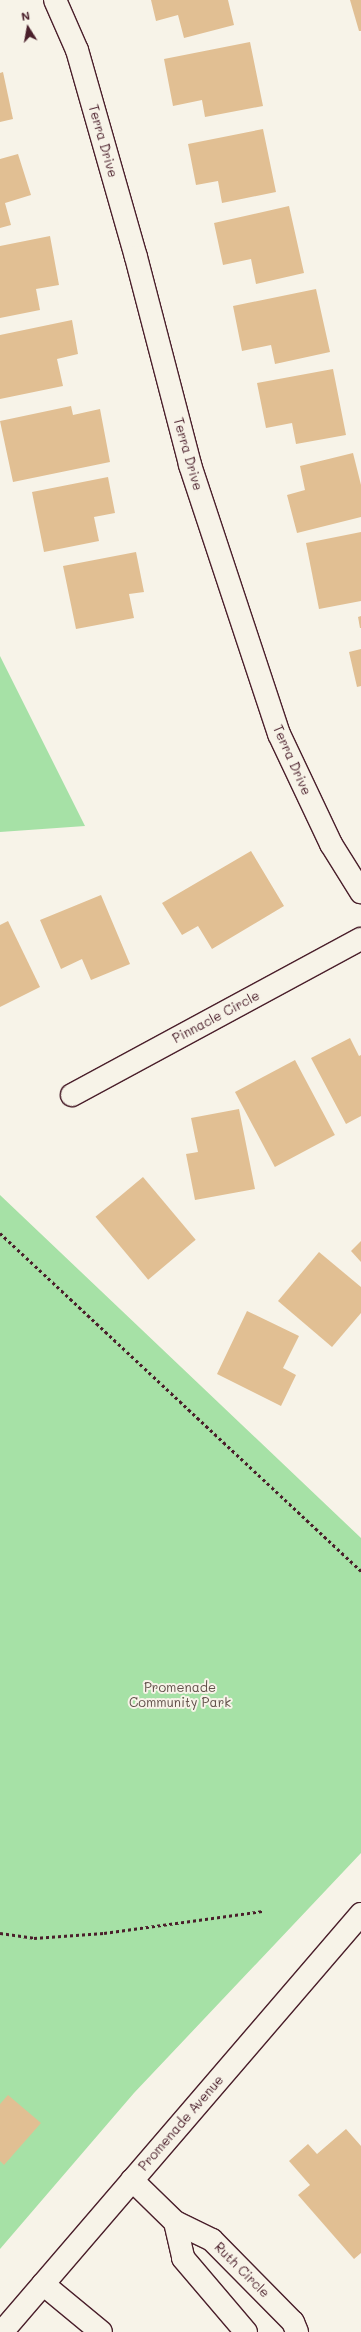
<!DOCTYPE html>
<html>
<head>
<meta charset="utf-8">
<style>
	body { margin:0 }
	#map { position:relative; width:361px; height:2332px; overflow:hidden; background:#f7f3e8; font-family:Mali,sans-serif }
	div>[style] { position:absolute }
	.green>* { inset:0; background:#a6e1a6 }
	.building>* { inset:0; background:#e1bf93; transform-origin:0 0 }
	.path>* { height:2.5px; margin-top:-1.25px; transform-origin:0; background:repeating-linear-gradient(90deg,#4a1f2b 0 3px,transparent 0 6px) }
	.roads { filter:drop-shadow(1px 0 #4a1f2b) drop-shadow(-1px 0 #4a1f2b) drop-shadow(0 1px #4a1f2b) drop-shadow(0 -1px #4a1f2b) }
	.street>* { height:22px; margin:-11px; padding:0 11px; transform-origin:11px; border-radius:11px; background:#f7f3e8 }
	.secondary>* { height:22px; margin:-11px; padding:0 11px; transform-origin:11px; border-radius:11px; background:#f7f3e8 }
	span { translate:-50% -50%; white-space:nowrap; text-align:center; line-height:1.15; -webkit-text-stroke:4px #f7f3e8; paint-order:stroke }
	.street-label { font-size:13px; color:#4a1f2b }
	.park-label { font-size:13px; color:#61504a }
	.north { position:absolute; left:8px; top:8px; width:40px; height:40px; -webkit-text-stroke:3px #f7f3e8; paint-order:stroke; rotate:349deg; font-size:11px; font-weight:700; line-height:16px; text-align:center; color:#4a1f2b }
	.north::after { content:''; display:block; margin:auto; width:14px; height:18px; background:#4a1f2b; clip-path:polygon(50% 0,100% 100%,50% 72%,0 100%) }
</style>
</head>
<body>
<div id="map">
	<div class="green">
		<i style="clip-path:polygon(0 656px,85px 826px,0 832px)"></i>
		<i style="clip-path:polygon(0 1195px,361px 1538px,361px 1853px,134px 2093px,0 2249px)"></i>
	</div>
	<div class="building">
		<i style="clip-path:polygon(151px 0,228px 0,234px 25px,184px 38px,178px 15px,156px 21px)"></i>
		<i style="clip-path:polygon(350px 0,361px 0,361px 31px,359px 31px)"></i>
		<i style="clip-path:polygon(250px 42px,263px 106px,205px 117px,202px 100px,173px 106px,164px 59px)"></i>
		<i style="clip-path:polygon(3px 72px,13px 119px,0 122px,0 73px)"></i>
		<i style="clip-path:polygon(263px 129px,276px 192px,222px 203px,218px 181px,196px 185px,188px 144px)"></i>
		<i style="clip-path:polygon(18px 154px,31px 195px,5px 203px,11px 225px,0 228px,0 159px)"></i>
		<i style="clip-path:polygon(289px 206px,304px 273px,256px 284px,251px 259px,223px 265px,214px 223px)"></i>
		<i style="clip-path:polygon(50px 236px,59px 285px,36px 289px,40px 310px,0 318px,0 246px)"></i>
		<i style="clip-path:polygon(316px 289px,330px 352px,275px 364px,271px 345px,242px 351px,233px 306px)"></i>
		<i style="clip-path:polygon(72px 320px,78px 354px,57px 359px,63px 386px,0 399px,0 335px)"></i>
		<i style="clip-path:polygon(333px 369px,346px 435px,296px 444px,292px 423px,266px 428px,257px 383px)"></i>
		<i style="clip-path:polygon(71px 406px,73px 415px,100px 409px,110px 462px,13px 482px,0 421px)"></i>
		<i style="clip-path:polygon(353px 453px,361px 485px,361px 517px,297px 533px,287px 495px,305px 490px,300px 466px)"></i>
		<i style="clip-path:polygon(108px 477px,115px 513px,94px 517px,99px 541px,44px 552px,32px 492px)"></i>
		<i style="clip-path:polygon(361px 532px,361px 601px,319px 609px,306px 543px)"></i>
		<i style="clip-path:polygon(136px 552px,144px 592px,129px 594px,134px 618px,76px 629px,63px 566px)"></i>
		<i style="clip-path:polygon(361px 616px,361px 628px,360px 628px,358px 617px)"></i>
		<i style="clip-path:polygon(361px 649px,361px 686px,357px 687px,349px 652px)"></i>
		<i style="clip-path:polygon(251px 851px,284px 906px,212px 949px,198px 926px,182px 935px,162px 903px)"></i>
		<i style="clip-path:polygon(101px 895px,130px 964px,91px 980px,82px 959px,61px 969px,40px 920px)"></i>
		<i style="clip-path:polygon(8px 921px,40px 987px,0 1007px,0 925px)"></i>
		<i style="clip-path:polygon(350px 1038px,359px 1056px,361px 1055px,361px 1116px,346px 1124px,311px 1058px)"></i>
		<i style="left:295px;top:1060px;width:85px;height:68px;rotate:62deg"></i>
		<i style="clip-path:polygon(239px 1109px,255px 1189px,195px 1200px,186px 1154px,198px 1152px,191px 1118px)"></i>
		<i style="left:143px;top:1177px;width:82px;height:62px;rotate:50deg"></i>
		<i style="clip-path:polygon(361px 1241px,361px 1262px,351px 1251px)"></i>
		<i style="clip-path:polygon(319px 1252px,361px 1287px,361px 1313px,332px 1347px,278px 1301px)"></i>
		<i style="clip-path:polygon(247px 1311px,299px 1336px,283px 1368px,296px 1375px,281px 1406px,217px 1374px)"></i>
		<i style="clip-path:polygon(8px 2095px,41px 2123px,4px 2165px,0 2161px,0 2104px)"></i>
		<i style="clip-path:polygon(346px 2129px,361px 2146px,361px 2253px,354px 2259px,298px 2195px,310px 2185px,289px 2161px,308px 2144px,317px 2154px)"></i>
	</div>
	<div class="path">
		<i style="left:0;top:1233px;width:495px;rotate:43.1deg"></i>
		<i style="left:0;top:1933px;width:34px;rotate:8deg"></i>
		<i style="left:34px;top:1938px;width:70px;rotate:-4.1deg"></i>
		<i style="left:104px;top:1933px;width:161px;rotate:-7.9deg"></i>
	</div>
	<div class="roads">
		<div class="street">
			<i style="left:55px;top:0;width:55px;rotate:66.3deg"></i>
			<i style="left:77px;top:50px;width:215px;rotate:74.1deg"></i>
			<i style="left:136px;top:257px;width:215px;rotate:75.4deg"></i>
			<i style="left:190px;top:465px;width:283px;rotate:71.7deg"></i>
			<i style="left:279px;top:734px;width:122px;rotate:64.7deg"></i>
			<i style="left:331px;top:844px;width:57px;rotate:58deg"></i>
			<i style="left:72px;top:1095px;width:328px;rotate:-28.4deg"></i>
			<i style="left:132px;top:2180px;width:60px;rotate:44.3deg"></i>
			<i style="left:175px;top:2222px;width:41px;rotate:25.9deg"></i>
			<i style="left:212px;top:2240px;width:115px;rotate:45.4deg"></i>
			<i style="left:293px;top:2322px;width:11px;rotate:68deg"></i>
			<i style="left:175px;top:2222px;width:37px;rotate:77deg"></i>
			<i style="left:183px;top:2258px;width:97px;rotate:49.6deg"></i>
			<i style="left:43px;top:2284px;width:75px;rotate:39.6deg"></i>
		</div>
		<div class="secondary">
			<i style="left:2px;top:2332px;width:551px;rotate:-49.34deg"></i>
		</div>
	</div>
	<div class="street-label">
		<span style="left:103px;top:141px;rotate:74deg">Terra Drive</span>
		<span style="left:188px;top:454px;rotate:74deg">Terra Drive</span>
		<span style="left:292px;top:760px;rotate:66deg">Terra Drive</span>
		<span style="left:216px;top:1017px;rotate:-28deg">Pinnacle Circle</span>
		<span style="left:181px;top:2123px;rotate:-49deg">Promenade Avenue</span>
		<span style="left:242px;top:2270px;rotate:45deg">Ruth Circle</span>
	</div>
	<div class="park-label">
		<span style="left:180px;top:1695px">Promenade<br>Community Park</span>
	</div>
	<div class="north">N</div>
</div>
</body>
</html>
